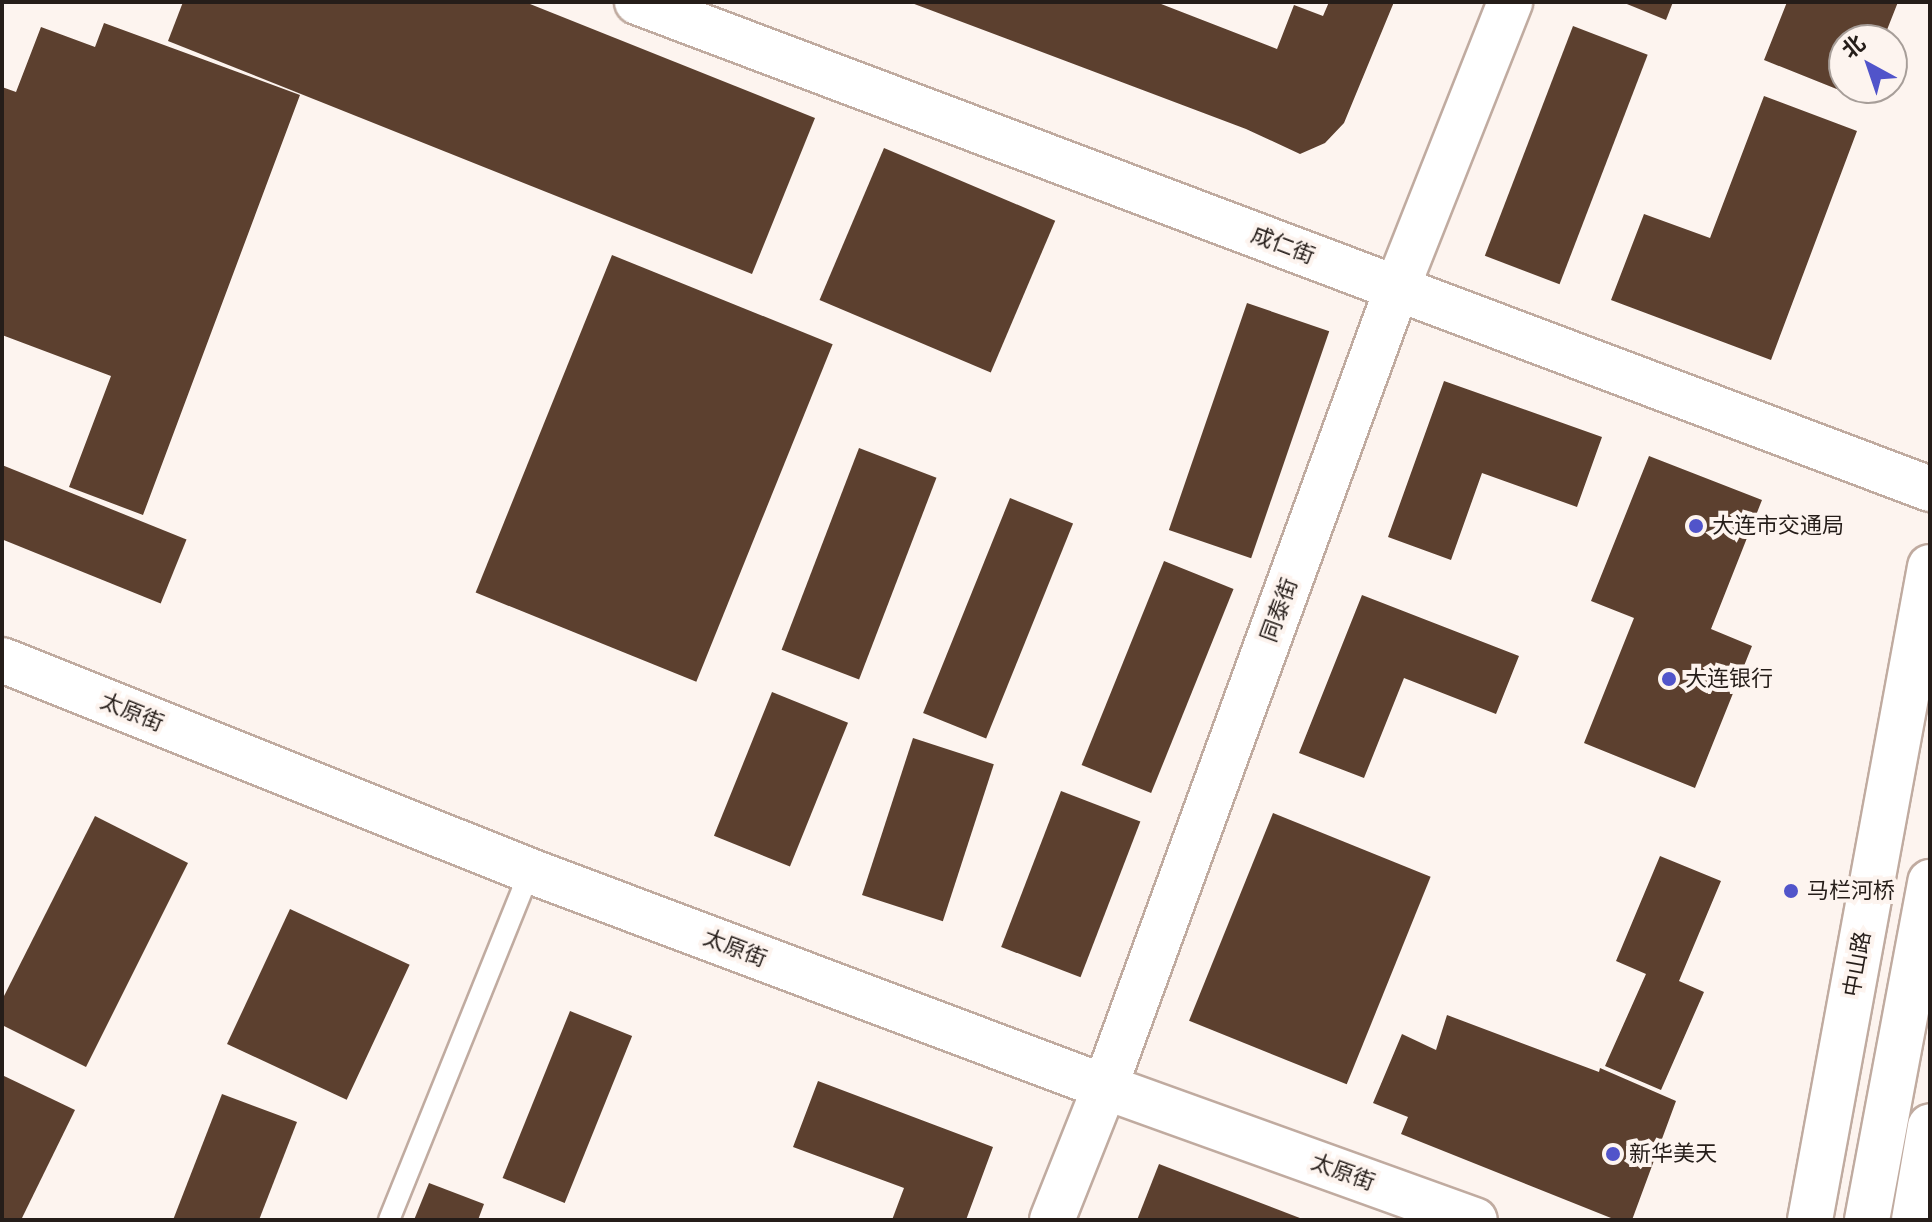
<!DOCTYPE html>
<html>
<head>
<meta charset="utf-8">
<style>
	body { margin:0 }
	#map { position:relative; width:1932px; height:1222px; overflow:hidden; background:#fdf4ef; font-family:Bitter,"Noto Sans SC",serif }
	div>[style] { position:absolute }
	.building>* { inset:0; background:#5c402f; transform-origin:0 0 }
	.roads { filter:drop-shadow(2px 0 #c0aba0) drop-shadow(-2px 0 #c0aba0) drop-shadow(0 2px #c0aba0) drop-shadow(0 -2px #c0aba0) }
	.lane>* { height:20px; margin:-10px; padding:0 10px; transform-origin:10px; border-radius:10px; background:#fff }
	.secondary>* { height:44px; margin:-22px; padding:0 22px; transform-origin:22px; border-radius:22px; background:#fff }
	.primary>* { height:44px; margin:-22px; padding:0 22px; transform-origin:22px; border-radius:22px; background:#fff }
	.highway>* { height:44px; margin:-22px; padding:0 22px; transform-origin:22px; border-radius:22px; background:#fff }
	.dots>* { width:22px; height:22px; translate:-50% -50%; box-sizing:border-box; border:4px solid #fdf4ef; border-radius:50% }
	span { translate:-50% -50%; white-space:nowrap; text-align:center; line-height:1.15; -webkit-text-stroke:8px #fdf4ef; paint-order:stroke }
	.street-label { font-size:22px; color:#251d19 }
	.poi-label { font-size:22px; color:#251d19 }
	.left { translate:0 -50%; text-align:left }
	.frame { position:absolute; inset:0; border:4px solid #251d19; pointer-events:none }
	.north { position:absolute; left:1828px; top:24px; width:80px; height:80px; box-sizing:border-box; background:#fdf4ef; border:2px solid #a79e99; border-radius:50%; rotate:320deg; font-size:22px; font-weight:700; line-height:32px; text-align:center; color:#251d19 }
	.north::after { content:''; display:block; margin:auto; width:28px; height:36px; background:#5154ca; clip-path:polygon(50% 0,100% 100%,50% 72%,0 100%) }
</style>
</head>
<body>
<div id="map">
	<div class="building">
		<i style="clip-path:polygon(183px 2px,525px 2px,815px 118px,752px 274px,168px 41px)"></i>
		<i style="clip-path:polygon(909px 2px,1156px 2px,1277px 49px,1294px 5px,1323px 16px,1329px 2px,1394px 2px,1344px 123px,1325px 143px,1300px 154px,1246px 129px)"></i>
		<i style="clip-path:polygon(1622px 2px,1673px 2px,1666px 20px)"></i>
		<i style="clip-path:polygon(1787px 2px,1898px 2px,1883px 40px,1844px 40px,1844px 88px,1863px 88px,1859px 98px,1764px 60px)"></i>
		<i style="clip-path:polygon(104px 23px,300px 95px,143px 515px,69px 487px,111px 376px,2px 335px,2px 87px,16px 92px,41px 27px,95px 47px)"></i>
		<i style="left:1573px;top:26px;width:80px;height:246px;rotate:21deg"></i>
		<i style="clip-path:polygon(1764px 96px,1857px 131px,1771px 360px,1611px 300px,1644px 214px,1710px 238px)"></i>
		<i style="left:884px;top:148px;width:186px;height:165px;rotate:23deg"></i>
		<i style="left:612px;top:255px;width:238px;height:364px;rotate:22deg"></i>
		<i style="left:1247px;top:303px;width:87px;height:240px;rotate:19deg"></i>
		<i style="clip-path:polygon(1444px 381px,1602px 437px,1577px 507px,1482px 473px,1451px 560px,1388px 537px)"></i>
		<i style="left:859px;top:448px;width:83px;height:216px;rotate:21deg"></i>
		<i style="clip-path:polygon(1649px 456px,1762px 500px,1711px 629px,1752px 646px,1695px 788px,1584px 743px,1634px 618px,1591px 601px)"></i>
		<i style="left:2px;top:465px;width:199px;height:69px;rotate:22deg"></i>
		<i style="left:1010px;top:498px;width:68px;height:232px;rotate:22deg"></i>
		<i style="left:1164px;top:561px;width:75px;height:220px;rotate:22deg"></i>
		<i style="clip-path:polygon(1362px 595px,1519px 656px,1496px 714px,1404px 678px,1364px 778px,1299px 753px)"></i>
		<i style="left:772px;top:692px;width:82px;height:155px;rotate:22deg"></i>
		<i style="left:913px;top:738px;width:85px;height:165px;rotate:18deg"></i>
		<i style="left:1061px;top:791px;width:85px;height:167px;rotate:21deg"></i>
		<i style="left:1273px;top:813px;width:170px;height:224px;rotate:22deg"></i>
		<i style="clip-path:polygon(95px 816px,188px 863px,86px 1067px,2px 1025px,2px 1000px)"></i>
		<i style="clip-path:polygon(1660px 856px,1721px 881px,1679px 981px,1704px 992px,1661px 1090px,1605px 1066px,1646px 974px,1616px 961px)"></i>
		<i style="left:290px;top:909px;width:132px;height:149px;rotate:25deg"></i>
		<i style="left:570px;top:1011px;width:67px;height:180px;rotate:22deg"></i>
		<i style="clip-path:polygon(1447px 1015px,1599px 1072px,1600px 1068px,1676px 1101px,1632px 1220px,1616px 1220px,1401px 1134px,1408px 1117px,1373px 1103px,1402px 1034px,1436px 1050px)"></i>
		<i style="clip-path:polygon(2px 1075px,75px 1110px,21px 1220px,2px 1220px)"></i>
		<i style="clip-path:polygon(818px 1081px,993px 1147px,966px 1220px,892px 1220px,904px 1188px,793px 1147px)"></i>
		<i style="clip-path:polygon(222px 1094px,297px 1122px,259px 1220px,173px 1220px)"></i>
		<i style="clip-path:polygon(1159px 1164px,1305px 1220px,1137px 1220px)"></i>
		<i style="clip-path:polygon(429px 1183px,484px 1204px,478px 1220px,414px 1220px)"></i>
	</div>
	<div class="roads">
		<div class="lane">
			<i style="left:389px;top:1220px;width:376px;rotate:-68deg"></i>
		</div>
		<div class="secondary">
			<i style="left:637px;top:2px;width:1382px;rotate:20.64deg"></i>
			<i style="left:2px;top:660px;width:569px;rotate:21.78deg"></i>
			<i style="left:530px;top:871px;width:614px;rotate:20.59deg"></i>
			<i style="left:1105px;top:1087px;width:393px;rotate:19.8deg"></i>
			<i style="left:1052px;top:1220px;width:143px;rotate:-68.3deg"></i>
			<i style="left:1105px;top:1087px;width:851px;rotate:-69.92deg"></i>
			<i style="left:1397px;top:288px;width:308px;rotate:-68.4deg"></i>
		</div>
		<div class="primary">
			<i style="left:1914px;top:1220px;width:95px;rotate:-80.3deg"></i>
		</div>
		<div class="highway">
			<i style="left:1810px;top:1220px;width:664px;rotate:-79.59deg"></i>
			<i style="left:1867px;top:1220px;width:344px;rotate:-79.4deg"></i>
		</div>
	</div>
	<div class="dots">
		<i style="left:1696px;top:526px;background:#5154ca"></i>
		<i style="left:1669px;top:679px;background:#5154ca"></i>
		<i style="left:1791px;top:891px;background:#5154ca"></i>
		<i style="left:1613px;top:1154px;background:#5154ca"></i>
	</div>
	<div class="street-label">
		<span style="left:1283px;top:245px;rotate:21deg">成仁街</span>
		<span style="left:1279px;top:610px;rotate:-70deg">同泰街</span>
		<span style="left:132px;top:712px;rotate:22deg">太原街</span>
		<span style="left:735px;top:948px;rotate:21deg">太原街</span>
		<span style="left:1857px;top:964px;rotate:-80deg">中山路</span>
		<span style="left:1343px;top:1172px;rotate:20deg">太原街</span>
	</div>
	<div class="poi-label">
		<span class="left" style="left:1712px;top:526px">大连市交通局</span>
		<span class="left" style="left:1685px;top:679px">大连银行</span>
		<span class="left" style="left:1807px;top:891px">马栏河桥</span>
		<span class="left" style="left:1629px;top:1154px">新华美天</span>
	</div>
	<div class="frame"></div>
	<div class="north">北</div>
</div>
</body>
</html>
